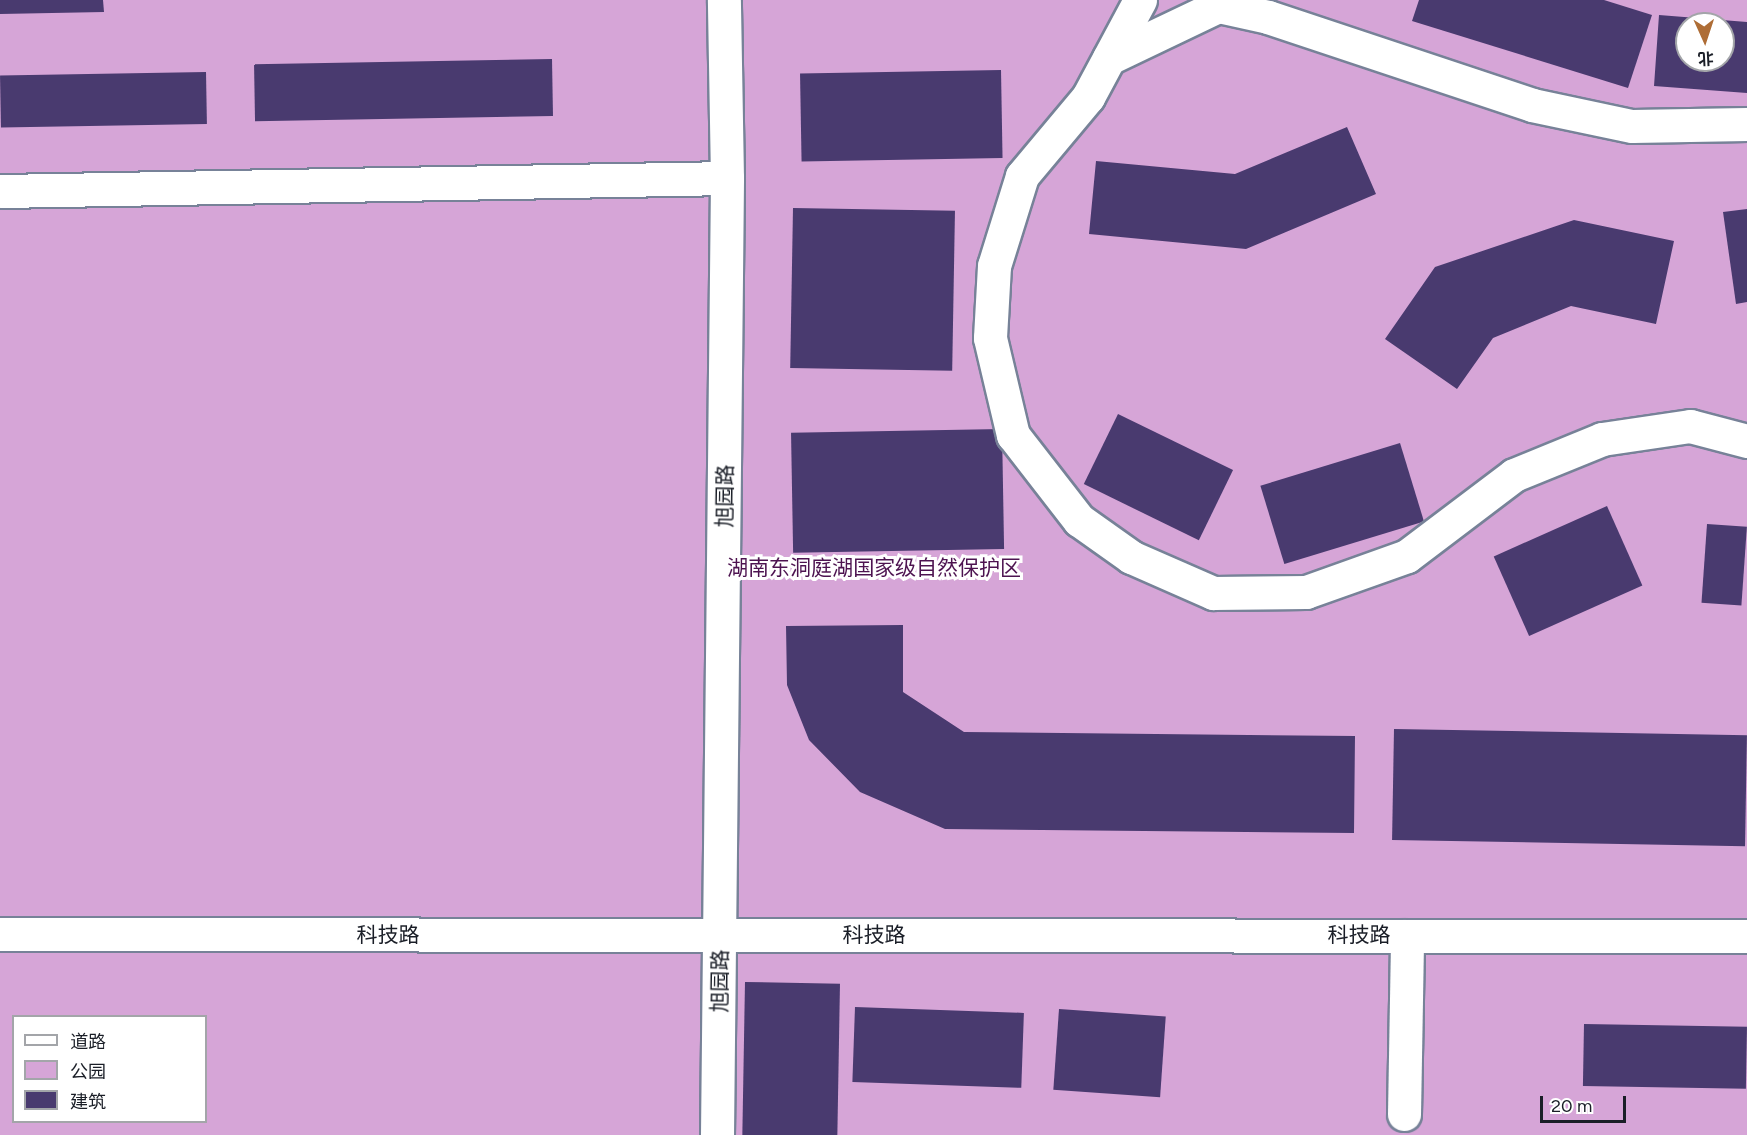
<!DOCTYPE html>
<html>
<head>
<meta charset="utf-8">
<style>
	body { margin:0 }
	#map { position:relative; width:1747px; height:1135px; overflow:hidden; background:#d4e0f8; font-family:Figtree,"Noto Sans SC",sans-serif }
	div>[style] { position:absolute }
	.green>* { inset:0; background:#d6a5d7 }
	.building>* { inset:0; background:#493a6f; transform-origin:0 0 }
	.roads { filter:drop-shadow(2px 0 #778298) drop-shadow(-2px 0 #778298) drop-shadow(0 2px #778298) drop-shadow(0 -2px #778298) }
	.minor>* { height:33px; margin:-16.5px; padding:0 16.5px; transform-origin:16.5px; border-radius:16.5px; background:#fff }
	span { translate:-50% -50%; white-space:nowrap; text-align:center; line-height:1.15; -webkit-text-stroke:6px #fff; paint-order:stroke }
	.street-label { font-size:21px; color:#1a1e27 }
	.park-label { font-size:21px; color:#4d1350 }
	.legend { position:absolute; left:12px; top:1015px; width:195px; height:108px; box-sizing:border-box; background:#fff; border:2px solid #a3a5a9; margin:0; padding:8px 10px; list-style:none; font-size:18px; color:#1a1e27 }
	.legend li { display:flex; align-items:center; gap:12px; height:30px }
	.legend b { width:30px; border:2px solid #a3a5a9 }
	.north { position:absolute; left:1675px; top:12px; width:60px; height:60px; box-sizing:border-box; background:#fff; border:2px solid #a3a5a9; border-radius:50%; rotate:177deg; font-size:16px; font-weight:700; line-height:24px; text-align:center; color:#1a1e27 }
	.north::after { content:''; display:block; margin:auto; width:21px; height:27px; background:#ae6d36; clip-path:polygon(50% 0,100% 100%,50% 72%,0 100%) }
	.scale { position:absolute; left:1540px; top:1096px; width:86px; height:27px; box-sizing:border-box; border:3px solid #1a1e27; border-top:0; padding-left:8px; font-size:18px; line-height:21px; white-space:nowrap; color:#1a1e27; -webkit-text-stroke:4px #fff; paint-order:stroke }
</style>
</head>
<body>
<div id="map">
	<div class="green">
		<i style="clip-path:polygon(evenodd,0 0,1747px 0,1747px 1135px,0 1135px,0 0,1687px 24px,1723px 24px,1723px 60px,1687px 60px,1687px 24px,0 0,14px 1016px,206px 1016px,206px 1122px,14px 1122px,14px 1016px)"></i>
	</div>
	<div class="building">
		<i style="clip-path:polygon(0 0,103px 0,104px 12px,0 14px)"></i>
		<i style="clip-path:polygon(1419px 0,1604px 0,1652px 15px,1628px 88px,1412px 21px)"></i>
		<i style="clip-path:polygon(evenodd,1659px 15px,1747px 22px,1747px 93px,1654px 86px,1659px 15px,1687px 24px,1723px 24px,1723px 60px,1687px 60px,1687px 24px)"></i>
		<i style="left:552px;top:59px;width:57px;height:298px;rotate:89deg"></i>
		<i style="left:1001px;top:70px;width:88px;height:201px;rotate:89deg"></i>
		<i style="left:206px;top:72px;width:52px;height:206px;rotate:89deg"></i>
		<i style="clip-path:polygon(1347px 127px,1376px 194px,1246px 249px,1089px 234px,1096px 161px,1235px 174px)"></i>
		<i style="left:793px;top:208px;width:162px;height:160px;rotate:1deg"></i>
		<i style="clip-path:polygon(1747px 209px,1747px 302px,1736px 304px,1723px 212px)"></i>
		<i style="clip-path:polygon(1574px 220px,1674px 241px,1656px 324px,1571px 306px,1493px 338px,1457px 389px,1385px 339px,1435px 267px)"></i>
		<i style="left:1118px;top:414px;width:128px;height:78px;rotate:26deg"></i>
		<i style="left:1002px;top:429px;width:120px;height:211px;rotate:89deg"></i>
		<i style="left:1400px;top:443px;width:82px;height:146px;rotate:73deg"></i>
		<i style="left:1607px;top:506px;width:87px;height:124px;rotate:66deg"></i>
		<i style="left:1707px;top:524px;width:40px;height:79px;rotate:4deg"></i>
		<i style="clip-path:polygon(903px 625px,903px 692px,964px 732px,1355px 736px,1354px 833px,945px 829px,860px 792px,809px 740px,787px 685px,786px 626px)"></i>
		<i style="left:1394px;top:729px;width:353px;height:111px;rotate:1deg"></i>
		<i style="left:745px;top:982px;width:95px;height:153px;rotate:1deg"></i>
		<i style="left:855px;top:1007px;width:169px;height:75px;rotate:2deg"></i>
		<i style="left:1059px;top:1009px;width:107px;height:81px;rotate:4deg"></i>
		<i style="left:1584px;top:1024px;width:163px;height:62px;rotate:1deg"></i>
	</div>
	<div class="roads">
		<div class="minor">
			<i style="left:1140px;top:0;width:110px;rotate:118.2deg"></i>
			<i style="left:1088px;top:97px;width:103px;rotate:129.9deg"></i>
			<i style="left:1022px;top:176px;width:94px;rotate:107.3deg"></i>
			<i style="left:994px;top:266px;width:72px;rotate:93.2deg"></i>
			<i style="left:990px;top:338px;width:100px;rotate:76.7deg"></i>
			<i style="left:1013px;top:435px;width:108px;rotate:52.2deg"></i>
			<i style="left:1079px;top:520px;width:64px;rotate:35.4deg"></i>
			<i style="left:1131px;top:557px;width:90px;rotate:23.7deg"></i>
			<i style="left:1213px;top:593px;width:93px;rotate:-0.6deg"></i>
			<i style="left:1306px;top:592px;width:107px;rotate:-19.6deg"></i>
			<i style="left:1407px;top:556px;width:134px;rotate:-37.1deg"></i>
			<i style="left:1514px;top:475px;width:95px;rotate:-22.2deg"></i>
			<i style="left:1602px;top:439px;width:89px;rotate:-8.4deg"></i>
			<i style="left:1690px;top:426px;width:59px;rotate:14.7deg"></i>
			<i style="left:1215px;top:0;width:7px;rotate:63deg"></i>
			<i style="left:1218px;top:6px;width:51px;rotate:12.4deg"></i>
			<i style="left:1268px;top:17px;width:278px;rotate:18.4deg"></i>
			<i style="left:1532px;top:105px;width:102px;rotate:11.9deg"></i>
			<i style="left:1632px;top:126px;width:115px;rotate:-1deg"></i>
			<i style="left:1109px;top:58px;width:121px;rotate:-25.5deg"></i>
			<i style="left:0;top:191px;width:727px;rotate:-1.02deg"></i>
			<i style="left:0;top:934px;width:1747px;rotate:0.07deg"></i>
			<i style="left:1404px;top:1114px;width:178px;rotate:-89deg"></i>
			<i style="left:717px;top:1135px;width:957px;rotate:-89.4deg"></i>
			<i style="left:727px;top:178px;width:178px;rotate:-91deg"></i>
		</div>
	</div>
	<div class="street-label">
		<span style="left:725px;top:496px;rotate:-89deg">旭园路</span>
		<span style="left:388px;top:935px">科技路</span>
		<span style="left:874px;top:935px">科技路</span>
		<span style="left:1359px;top:935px">科技路</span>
		<span style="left:720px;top:981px;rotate:-89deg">旭园路</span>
	</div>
	<div class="park-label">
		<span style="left:874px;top:568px">湖南东洞庭湖国家级自然保护区</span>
	</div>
	<ul class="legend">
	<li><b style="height:8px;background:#fff"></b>道路</li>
	<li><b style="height:16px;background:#d6a5d7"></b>公园</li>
	<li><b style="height:16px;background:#493a6f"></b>建筑</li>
	</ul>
	<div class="north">北</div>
	<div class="scale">20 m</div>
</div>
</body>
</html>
